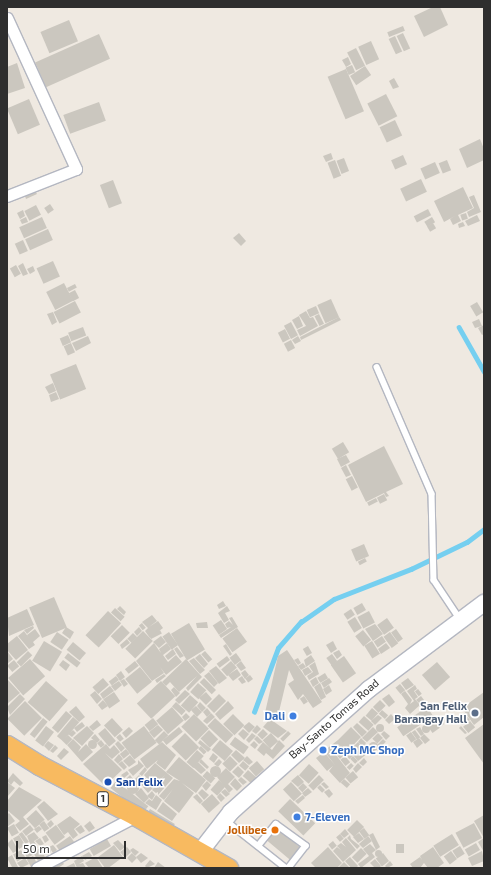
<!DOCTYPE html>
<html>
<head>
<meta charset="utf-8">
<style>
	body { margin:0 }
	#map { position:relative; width:491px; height:875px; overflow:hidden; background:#efe9e1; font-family:"Exo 2",sans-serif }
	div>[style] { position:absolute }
	.stream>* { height:4.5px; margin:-2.25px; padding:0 2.25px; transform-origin:2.25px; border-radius:2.25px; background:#75cff0 }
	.building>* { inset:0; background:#cbc7bf; transform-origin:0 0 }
	.round { border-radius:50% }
	.roads { filter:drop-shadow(1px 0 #b4b7c1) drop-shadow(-1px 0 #b4b7c1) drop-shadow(0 1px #b4b7c1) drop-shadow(0 -1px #b4b7c1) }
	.service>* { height:5.5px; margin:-2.75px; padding:0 2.75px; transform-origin:2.75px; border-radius:2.75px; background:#fff }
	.minor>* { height:11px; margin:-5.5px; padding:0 5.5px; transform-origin:5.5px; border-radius:5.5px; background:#fff }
	.secondary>* { height:16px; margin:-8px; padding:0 8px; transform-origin:8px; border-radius:8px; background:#fff }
	.trunk>* { height:19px; margin:-9.5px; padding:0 9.5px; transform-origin:9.5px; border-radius:9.5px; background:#f8ba60 }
	.dots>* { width:11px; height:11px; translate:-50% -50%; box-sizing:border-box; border:2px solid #fff; border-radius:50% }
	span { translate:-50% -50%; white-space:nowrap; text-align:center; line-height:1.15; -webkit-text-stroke:3px #fff; paint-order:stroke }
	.shield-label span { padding:1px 3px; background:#fff; border:1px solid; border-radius:3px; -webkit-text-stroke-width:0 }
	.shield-label { font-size:10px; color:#2e2e2e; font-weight:700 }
	.service-label { font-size:11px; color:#4e5e75; font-weight:700 }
	.right { translate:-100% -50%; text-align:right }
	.shop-label { font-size:11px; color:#366cbe; font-weight:700 }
	.left { translate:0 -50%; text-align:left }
	.street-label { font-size:11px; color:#2e2e2e }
	.transit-label { font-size:11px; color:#164399; font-weight:700 }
	.food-label { font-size:11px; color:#c56008; font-weight:700 }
	.frame { position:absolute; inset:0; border:8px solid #2e2e2e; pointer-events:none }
	.scale { position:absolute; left:16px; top:841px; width:110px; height:18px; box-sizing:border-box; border:2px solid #2e2e2e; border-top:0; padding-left:5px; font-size:12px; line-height:14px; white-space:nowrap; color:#2e2e2e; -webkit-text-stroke:3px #fff; paint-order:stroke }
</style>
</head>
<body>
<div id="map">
	<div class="stream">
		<i style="left:459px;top:327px;width:51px;rotate:60.4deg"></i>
		<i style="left:254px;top:712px;width:68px;rotate:-69.4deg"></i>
		<i style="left:278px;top:648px;width:35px;rotate:-49deg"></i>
		<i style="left:301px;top:622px;width:40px;rotate:-34.9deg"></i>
		<i style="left:334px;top:599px;width:83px;rotate:-21.3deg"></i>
		<i style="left:411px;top:569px;width:62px;rotate:-25.7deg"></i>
		<i style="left:467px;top:542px;width:21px;rotate:-37deg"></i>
	</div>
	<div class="building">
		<i style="clip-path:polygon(433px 7px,440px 7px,448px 25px,424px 37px,414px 16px)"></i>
		<i style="left:69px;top:20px;width:23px;height:31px;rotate:67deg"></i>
		<i style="left:403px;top:26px;width:5px;height:17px;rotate:68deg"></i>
		<i style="left:403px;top:33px;width:17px;height:7px;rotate:65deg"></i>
		<i style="left:99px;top:34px;width:27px;height:70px;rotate:66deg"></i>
		<i style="left:395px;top:36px;width:17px;height:7px;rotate:65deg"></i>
		<i style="left:371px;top:41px;width:20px;height:14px;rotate:66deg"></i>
		<i style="left:356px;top:48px;width:20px;height:10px;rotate:63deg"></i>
		<i style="clip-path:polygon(348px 57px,351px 64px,346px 67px,342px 60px)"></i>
		<i style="clip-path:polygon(17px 63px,25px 88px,7px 94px,7px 67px)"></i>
		<i style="left:352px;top:65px;width:8px;height:7px;rotate:67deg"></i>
		<i style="left:365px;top:66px;width:11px;height:18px;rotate:56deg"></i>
		<i style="left:346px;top:69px;width:46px;height:20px;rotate:67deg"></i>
		<i style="clip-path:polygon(394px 78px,399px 87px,393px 89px,389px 81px)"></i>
		<i style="left:386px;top:94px;width:25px;height:21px;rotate:63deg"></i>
		<i style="left:29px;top:99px;width:28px;height:24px;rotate:67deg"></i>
		<i style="left:99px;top:102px;width:20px;height:38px;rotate:70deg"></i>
		<i style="left:395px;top:120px;width:17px;height:17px;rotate:65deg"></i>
		<i style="clip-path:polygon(480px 139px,484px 149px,484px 160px,467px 168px,459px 149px)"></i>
		<i style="clip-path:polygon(331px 153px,333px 159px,326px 162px,323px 156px)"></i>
		<i style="left:403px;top:155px;width:10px;height:13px;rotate:66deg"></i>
		<i style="left:344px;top:158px;width:14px;height:8px;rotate:69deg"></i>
		<i style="left:335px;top:160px;width:17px;height:8px;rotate:69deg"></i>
		<i style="left:447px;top:160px;width:11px;height:9px;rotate:68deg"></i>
		<i style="left:435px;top:162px;width:12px;height:16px;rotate:66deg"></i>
		<i style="left:421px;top:179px;width:14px;height:23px;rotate:65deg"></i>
		<i style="left:113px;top:180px;width:25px;height:14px;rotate:69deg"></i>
		<i style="clip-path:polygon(463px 187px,473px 208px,458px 215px,461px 221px,453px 225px,450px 219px,455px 216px,444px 222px,434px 201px)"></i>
		<i style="clip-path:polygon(34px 189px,37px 194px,26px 199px,24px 193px)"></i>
		<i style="clip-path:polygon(474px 195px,481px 212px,469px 217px,467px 212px,474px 208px,469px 197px)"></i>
		<i style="left:50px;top:204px;width:7px;height:7px;rotate:56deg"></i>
		<i style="left:36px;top:205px;width:11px;height:13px;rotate:63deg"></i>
		<i style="left:428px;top:209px;width:7px;height:16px;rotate:63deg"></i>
		<i style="clip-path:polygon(23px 210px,25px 216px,20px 219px,17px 213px)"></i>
		<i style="left:466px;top:213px;width:6px;height:6px;rotate:72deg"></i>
		<i style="clip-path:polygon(477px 215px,480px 221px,468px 226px,465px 221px)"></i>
		<i style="clip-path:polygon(26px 217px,28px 222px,22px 224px,20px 220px)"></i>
		<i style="left:42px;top:217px;width:12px;height:25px;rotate:66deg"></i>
		<i style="left:432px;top:217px;width:6px;height:9px;rotate:59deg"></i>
		<i style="clip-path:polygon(463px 222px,465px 226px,459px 228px,458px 224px)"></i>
		<i style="left:433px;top:223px;width:6px;height:7px;rotate:59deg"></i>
		<i style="left:48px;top:229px;width:12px;height:25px;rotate:66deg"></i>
		<i style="clip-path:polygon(239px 233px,246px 241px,241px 246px,233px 238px)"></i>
		<i style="left:23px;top:240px;width:12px;height:9px;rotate:66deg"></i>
		<i style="left:53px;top:261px;width:17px;height:18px;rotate:66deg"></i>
		<i style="clip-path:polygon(23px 263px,28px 274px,23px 276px,18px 266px)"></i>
		<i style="left:16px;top:265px;width:10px;height:7px;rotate:61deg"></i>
		<i style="clip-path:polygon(33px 266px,35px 271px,30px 274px,27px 269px)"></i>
		<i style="left:64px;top:283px;width:20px;height:20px;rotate:63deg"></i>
		<i style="left:75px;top:284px;width:4px;height:9px;rotate:63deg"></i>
		<i style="left:75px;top:290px;width:9px;height:7px;rotate:63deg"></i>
		<i style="left:331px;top:299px;width:20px;height:15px;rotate:66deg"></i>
		<i style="left:75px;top:301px;width:13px;height:24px;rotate:63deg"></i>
		<i style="left:477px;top:302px;width:12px;height:8px;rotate:59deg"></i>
		<i style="left:316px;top:306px;width:8px;height:10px;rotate:67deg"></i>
		<i style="clip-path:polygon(306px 311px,310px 318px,313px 317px,318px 326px,300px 336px,297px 330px,306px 326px,299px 315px)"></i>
		<i style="clip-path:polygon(53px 312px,57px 322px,52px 325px,47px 314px)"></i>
		<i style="left:319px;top:314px;width:11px;height:5px;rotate:63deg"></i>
		<i style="clip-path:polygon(299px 316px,303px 326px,297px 329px,292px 320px)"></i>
		<i style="clip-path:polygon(339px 317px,341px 320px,301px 340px,300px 337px)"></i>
		<i style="clip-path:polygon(479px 319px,482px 326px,475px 328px,472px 322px)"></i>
		<i style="left:291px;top:322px;width:15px;height:8px;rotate:62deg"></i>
		<i style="clip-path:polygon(484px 325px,484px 334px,482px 335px,478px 328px)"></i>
		<i style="left:83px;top:327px;width:9px;height:16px;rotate:69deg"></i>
		<i style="left:285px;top:329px;width:11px;height:8px;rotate:63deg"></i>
		<i style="left:68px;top:335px;width:8px;height:9px;rotate:67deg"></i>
		<i style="clip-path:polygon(88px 336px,91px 343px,76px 351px,72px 343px)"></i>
		<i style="clip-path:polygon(298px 336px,301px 341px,295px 344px,292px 340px)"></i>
		<i style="left:291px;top:340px;width:9px;height:8px;rotate:63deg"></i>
		<i style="left:71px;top:343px;width:10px;height:8px;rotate:66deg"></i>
		<i style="left:76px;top:364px;width:27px;height:28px;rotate:68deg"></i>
		<i style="clip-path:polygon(53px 383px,56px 391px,49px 394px,45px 387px)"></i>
		<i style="clip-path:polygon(56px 392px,59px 399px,51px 402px,49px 395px)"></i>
		<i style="left:343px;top:442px;width:12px;height:13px;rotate:59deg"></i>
		<i style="clip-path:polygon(384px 446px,403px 484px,386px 492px,389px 496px,386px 497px,384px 493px,366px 502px,348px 465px)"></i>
		<i style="clip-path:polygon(346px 455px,350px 462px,341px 467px,337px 459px)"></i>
		<i style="clip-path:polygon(346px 465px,351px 475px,346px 477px,341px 468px)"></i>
		<i style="left:352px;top:476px;width:13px;height:7px;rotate:63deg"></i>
		<i style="left:384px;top:494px;width:7px;height:8px;rotate:63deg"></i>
		<i style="left:376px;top:498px;width:4px;height:10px;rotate:63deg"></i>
		<i style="left:364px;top:544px;width:13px;height:14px;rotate:67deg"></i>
		<i style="left:365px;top:558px;width:4px;height:8px;rotate:63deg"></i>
		<i style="left:54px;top:597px;width:33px;height:27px;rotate:67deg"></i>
		<i style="clip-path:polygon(223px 601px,226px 606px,219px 609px,217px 605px)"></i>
		<i style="left:362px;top:603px;width:8px;height:10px;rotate:60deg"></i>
		<i style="clip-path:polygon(120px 606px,126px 612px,124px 615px,117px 609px)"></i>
		<i style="clip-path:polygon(227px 606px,230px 611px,225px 613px,229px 620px,224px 623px,218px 613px)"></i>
		<i style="left:115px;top:608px;width:13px;height:6px;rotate:42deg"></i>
		<i style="clip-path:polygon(27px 609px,34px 625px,9px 636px,7px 618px)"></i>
		<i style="left:351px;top:609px;width:7px;height:9px;rotate:56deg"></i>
		<i style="left:108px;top:611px;width:18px;height:33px;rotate:43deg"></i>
		<i style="left:369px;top:611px;width:13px;height:13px;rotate:63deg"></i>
		<i style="clip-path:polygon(152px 615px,157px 621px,149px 627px,158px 621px,163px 628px,150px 638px,145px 631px,148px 628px,142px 622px)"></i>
		<i style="clip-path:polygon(232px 617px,238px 627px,221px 638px,219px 635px,231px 627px,227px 628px,225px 624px,229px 621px,233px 625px,229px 618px)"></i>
		<i style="left:355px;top:617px;width:13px;height:9px;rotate:58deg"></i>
		<i style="left:387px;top:618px;width:12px;height:12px;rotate:55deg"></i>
		<i style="left:221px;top:620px;width:11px;height:10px;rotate:56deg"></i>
		<i style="clip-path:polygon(207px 622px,208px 628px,197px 628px,196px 623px)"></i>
		<i style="left:142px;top:623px;width:6px;height:4px;rotate:51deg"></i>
		<i style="left:189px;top:623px;width:31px;height:21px;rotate:59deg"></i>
		<i style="clip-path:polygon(375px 624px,383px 634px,373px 641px,365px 629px)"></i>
		<i style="left:122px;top:625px;width:11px;height:16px;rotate:45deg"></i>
		<i style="clip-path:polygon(33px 626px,34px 628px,27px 634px,24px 630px)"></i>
		<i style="clip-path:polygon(66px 627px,74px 632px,70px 639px,62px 633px)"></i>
		<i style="clip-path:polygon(139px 627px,142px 631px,137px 636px,134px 632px)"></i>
		<i style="left:237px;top:628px;width:17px;height:18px;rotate:54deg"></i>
		<i style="clip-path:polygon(35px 629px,40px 636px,33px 642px,35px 645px,29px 649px,18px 636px,24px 631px,29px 638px,27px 635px)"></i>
		<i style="left:396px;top:629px;width:12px;height:6px;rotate:55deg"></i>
		<i style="left:160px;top:630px;width:4px;height:12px;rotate:63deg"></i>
		<i style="left:363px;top:630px;width:13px;height:10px;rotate:51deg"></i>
		<i style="left:143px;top:631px;width:14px;height:25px;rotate:45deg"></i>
		<i style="left:57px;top:632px;width:14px;height:12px;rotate:34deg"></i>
		<i style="left:169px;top:632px;width:16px;height:8px;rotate:55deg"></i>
		<i style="left:390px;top:632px;width:14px;height:8px;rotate:54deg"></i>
		<i style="left:133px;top:633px;width:6px;height:8px;rotate:45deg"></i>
		<i style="clip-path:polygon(17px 636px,28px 650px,16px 660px,7px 650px,7px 644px)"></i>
		<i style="clip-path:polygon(161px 636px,166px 642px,159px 648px,153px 642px)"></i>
		<i style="left:382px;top:636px;width:7px;height:10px;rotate:56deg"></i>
		<i style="clip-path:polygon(127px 639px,130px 643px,122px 649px,120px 645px)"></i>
		<i style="left:44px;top:641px;width:21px;height:23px;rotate:31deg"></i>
		<i style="clip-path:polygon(333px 641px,337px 649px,331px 653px,326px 645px)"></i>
		<i style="left:372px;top:641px;width:15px;height:9px;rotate:58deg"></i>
		<i style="left:73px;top:642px;width:17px;height:10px;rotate:40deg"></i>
		<i style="clip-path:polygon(154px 643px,158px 649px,156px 650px,158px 649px,161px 653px,159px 649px,167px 643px,171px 649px,163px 655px,168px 662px,176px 655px,182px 662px,166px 675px,160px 667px,164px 673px,152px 681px,136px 661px)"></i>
		<i style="clip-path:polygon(386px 643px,390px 648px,381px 654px,378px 649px)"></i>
		<i style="clip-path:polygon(226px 644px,232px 654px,230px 656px,223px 646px)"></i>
		<i style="left:308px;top:646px;width:8px;height:6px;rotate:60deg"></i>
		<i style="clip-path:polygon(177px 647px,184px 656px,180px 658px,174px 649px)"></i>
		<i style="clip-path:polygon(173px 649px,176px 654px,168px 660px,165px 656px)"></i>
		<i style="clip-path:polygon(287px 650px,322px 702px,313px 708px,303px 694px,298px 700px,288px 684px,294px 680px,289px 670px,277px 720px,264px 717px,278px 656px)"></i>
		<i style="clip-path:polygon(339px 650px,342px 655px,337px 659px,333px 653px)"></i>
		<i style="clip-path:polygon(7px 651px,13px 659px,7px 664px)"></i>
		<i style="left:28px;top:651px;width:6px;height:16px;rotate:45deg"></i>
		<i style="left:205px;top:651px;width:11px;height:5px;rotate:49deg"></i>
		<i style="left:68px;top:653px;width:16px;height:6px;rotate:38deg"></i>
		<i style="left:236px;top:653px;width:9px;height:8px;rotate:54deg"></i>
		<i style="clip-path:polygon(200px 654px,208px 664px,204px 668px,195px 658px)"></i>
		<i style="left:332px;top:654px;width:9px;height:7px;rotate:54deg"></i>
		<i style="clip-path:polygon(311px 655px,315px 661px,306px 667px,304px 660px)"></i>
		<i style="left:227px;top:656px;width:5px;height:13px;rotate:53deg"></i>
		<i style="left:344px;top:656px;width:21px;height:16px;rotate:55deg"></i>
		<i style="clip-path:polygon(194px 658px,205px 670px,200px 674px,189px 661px)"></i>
		<i style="clip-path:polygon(298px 658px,301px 663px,298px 665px,294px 660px)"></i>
		<i style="left:30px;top:659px;width:23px;height:29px;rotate:49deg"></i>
		<i style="clip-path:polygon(186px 659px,202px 677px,188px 691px,186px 688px,197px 676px,179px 692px,170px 682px,166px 686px,162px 682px)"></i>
		<i style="left:14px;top:660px;width:8px;height:9px;rotate:50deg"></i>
		<i style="clip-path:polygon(63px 660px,70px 665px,66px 671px,59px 665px)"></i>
		<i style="left:135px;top:661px;width:6px;height:13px;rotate:51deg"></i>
		<i style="left:231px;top:661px;width:9px;height:13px;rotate:49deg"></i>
		<i style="clip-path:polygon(241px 661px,246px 668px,241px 671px,236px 665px)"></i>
		<i style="clip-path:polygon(315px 662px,319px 674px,309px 680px,307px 676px,313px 672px,309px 666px)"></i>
		<i style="left:437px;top:662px;width:20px;height:20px;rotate:49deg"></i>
		<i style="clip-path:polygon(303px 663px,306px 667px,301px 670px,298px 666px)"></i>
		<i style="clip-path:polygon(216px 666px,227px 678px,219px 684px,209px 671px)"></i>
		<i style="left:140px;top:667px;width:19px;height:19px;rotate:51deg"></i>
		<i style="clip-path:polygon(308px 667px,312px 672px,305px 676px,302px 670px)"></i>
		<i style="clip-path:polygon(237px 669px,241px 675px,233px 681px,228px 675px)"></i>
		<i style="clip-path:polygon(245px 670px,249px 675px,245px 679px,241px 673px)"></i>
		<i style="clip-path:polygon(121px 671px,125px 677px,120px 681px,116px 675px)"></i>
		<i style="clip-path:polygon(209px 672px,218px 683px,214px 687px,204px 676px)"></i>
		<i style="left:325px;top:673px;width:6px;height:9px;rotate:59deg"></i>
		<i style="clip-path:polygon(164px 674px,166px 676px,157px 683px,155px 680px)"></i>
		<i style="left:250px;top:675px;width:5px;height:6px;rotate:53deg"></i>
		<i style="left:116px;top:676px;width:5px;height:9px;rotate:53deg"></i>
		<i style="clip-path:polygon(242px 676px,246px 682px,242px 684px,238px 679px)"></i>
		<i style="clip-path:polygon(316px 677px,319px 683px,313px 687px,310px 681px)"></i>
		<i style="left:103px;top:678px;width:9px;height:14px;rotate:49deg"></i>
		<i style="left:204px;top:678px;width:17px;height:6px;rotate:45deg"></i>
		<i style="clip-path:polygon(329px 678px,332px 682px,324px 688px,321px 683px)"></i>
		<i style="clip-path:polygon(408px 678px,414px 685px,406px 690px,401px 683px)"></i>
		<i style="clip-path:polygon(7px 679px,20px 693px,7px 704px)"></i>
		<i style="clip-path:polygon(124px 679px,128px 684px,124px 687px,120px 681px)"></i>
		<i style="left:46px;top:681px;width:29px;height:28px;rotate:41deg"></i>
		<i style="clip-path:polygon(119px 681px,122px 685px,115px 691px,111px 686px)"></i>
		<i style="left:161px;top:681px;width:21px;height:33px;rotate:47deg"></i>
		<i style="left:198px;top:683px;width:11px;height:12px;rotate:41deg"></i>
		<i style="clip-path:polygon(320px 683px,326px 697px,321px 700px,314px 687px)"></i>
		<i style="left:400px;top:684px;width:8px;height:6px;rotate:50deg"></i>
		<i style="clip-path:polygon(329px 685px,332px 691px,326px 695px,323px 689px)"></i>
		<i style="clip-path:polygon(415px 685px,417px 689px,414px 691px,418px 697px,415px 699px,420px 705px,410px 714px,405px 708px,408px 704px,401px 694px,405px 691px,412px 700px,410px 704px,414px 701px,407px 691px)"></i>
		<i style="clip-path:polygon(110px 686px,114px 691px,103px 699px,100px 694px)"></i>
		<i style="clip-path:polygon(174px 687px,180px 693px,176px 697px,171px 690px)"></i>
		<i style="left:418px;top:689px;width:6px;height:4px;rotate:51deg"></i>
		<i style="clip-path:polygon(185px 690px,190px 694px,179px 704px,175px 700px)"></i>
		<i style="clip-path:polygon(95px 691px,102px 699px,97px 704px,90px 695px)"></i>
		<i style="left:114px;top:692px;width:11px;height:13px;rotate:56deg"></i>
		<i style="clip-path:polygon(206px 692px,212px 699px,206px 705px,199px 698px)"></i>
		<i style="clip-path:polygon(484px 692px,484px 717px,474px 725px,462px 708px)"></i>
		<i style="clip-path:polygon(20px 694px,25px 699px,10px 715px,7px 707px)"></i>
		<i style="left:219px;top:694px;width:10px;height:17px;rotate:45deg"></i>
		<i style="clip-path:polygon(389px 694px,395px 702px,389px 707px,382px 699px)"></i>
		<i style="left:190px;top:695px;width:11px;height:14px;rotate:41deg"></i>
		<i style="left:304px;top:696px;width:7px;height:5px;rotate:56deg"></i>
		<i style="clip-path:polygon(421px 696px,424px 700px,420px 704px,416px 700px)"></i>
		<i style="clip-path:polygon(103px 700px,108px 706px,102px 710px,98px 705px)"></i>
		<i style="left:380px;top:700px;width:8px;height:10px;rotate:45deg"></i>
		<i style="left:25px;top:701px;width:24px;height:25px;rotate:45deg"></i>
		<i style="clip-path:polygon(228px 701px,234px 708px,220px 720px,215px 714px)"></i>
		<i style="left:176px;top:702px;width:13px;height:6px;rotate:42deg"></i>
		<i style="clip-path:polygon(200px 702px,206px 708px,202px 712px,197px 706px)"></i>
		<i style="clip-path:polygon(76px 706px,85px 717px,79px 722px,69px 712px)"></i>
		<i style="clip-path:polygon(196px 706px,202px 712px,197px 717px,191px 710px)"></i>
		<i style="left:172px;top:707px;width:18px;height:21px;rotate:49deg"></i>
		<i style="left:427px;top:707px;width:11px;height:36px;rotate:56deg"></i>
		<i style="clip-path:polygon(207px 708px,211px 713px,207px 717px,203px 712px)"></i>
		<i style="left:372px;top:708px;width:8px;height:10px;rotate:40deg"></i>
		<i style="left:382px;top:710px;width:8px;height:5px;rotate:40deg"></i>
		<i style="left:66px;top:711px;width:8px;height:22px;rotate:40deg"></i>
		<i style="clip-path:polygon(186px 713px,190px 717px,185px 721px,182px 717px)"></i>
		<i style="clip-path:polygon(211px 713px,215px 717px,207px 724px,203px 721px)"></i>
		<i style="clip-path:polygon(464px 713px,470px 720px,462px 725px,457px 718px)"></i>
		<i style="left:194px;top:714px;width:21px;height:18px;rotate:45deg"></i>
		<i style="left:233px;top:714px;width:16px;height:14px;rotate:45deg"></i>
		<i style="clip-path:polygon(391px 714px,395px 719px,389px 724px,385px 720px)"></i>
		<i style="clip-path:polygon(378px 715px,382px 718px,375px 725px,371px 721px)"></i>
		<i style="left:364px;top:716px;width:13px;height:8px;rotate:42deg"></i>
		<i style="left:73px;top:717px;width:8px;height:25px;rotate:40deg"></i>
		<i style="left:43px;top:718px;width:6px;height:21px;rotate:39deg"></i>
		<i style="left:112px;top:718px;width:16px;height:11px;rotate:47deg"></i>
		<i style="left:153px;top:718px;width:8px;height:11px;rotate:50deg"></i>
		<i style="left:215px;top:718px;width:25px;height:11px;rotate:43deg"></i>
		<i style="left:433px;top:718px;width:12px;height:9px;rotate:55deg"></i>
		<i style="clip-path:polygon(270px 719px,287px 731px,278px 738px,263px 727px)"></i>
		<i style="clip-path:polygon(97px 720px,101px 725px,93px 731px,89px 727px)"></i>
		<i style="clip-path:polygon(440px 720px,444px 724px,440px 727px,437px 722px)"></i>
		<i style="left:470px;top:721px;width:8px;height:9px;rotate:50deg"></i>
		<i style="left:82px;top:722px;width:5px;height:10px;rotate:53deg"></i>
		<i style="clip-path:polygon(249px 722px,255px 727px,249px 733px,243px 727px)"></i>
		<i style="clip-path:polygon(357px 723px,367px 732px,362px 737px,353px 727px)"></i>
		<i class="round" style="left:376px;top:724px;width:8px;height:8px"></i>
		<i style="clip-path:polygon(484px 724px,484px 764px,465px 738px)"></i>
		<i class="round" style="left:422px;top:725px;width:8px;height:8px"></i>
		<i style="clip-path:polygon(158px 725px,163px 730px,154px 738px,149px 732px)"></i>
		<i style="clip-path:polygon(257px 725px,261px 729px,256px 734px,252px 731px)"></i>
		<i style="left:46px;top:726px;width:10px;height:18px;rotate:37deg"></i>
		<i style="clip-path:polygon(87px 726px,94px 733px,82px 746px,73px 738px)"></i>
		<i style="left:144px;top:726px;width:21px;height:28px;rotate:53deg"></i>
		<i style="clip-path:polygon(461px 726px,467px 733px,465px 734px,459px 728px)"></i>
		<i style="clip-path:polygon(129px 727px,133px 731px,126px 738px,122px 733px)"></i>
		<i style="left:179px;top:727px;width:6px;height:21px;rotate:51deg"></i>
		<i style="clip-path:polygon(351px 727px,361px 737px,340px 759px,332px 750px,350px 773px,340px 783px,329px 771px,333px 766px,327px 771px,316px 758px,324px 752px,335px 765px,324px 751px,338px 740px,346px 749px,338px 740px)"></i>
		<i style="clip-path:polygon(373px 727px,378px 732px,367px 742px,362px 738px)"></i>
		<i style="clip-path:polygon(420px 727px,424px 734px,421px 736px,416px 729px)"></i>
		<i style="left:105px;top:728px;width:17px;height:9px;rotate:50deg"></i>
		<i style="clip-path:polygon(243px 729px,249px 734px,244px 740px,238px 734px)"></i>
		<i style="left:263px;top:729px;width:7px;height:8px;rotate:45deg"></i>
		<i style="clip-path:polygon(73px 730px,76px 733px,72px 737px,68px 734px)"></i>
		<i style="left:209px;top:730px;width:13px;height:12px;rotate:45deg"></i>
		<i style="left:415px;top:730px;width:9px;height:4px;rotate:54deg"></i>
		<i style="left:164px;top:731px;width:6px;height:13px;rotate:45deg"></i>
		<i style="left:288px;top:731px;width:4px;height:11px;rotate:45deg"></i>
		<i style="clip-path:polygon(384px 731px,390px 736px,386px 740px,381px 734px)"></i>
		<i style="left:411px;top:732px;width:9px;height:6px;rotate:54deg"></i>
		<i style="left:185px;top:733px;width:20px;height:19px;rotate:45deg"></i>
		<i style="clip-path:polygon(252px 733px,256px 736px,249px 743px,246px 740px)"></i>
		<i style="left:271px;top:733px;width:11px;height:11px;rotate:49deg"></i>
		<i style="left:378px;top:733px;width:7px;height:8px;rotate:45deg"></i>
		<i style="clip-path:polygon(95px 734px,100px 740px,97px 743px,91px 738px)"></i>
		<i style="left:120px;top:734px;width:6px;height:5px;rotate:51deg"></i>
		<i style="clip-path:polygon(424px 734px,430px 740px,425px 744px,420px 738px)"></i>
		<i style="left:68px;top:735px;width:6px;height:8px;rotate:45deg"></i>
		<i style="clip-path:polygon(257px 736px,263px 742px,259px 744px,254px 739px)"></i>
		<i style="left:235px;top:737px;width:17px;height:9px;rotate:36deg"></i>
		<i style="clip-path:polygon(361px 738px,366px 743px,363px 747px,358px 742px)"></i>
		<i style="clip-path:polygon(419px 738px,423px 743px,417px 748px,413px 742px)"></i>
		<i style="clip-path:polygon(73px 739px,81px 747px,78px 752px,86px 744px,93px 752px,82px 762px,67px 745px)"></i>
		<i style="left:383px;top:739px;width:4px;height:8px;rotate:45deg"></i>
		<i class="round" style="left:87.5px;top:739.5px;width:9px;height:9px"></i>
		<i style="left:101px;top:740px;width:6px;height:5px;rotate:51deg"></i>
		<i style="clip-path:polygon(200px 740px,211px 749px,208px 752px,198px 743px)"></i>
		<i style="left:220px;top:740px;width:17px;height:13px;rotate:40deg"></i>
		<i style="clip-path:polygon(279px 740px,285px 746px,273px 759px,266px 753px,264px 756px,257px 750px,263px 742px,272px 750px)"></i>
		<i style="clip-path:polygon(48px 741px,54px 745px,49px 751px,44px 746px)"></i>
		<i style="clip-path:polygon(118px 741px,125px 748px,121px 752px,115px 744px)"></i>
		<i style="clip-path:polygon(254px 741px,258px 745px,255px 749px,250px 745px)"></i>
		<i class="round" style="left:368.5px;top:741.5px;width:9px;height:9px"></i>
		<i style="clip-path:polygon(162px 742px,176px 755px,165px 770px,156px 763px,158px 760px,147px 769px,140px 759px)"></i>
		<i style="clip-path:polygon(358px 742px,362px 747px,359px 751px,354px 746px)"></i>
		<i style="clip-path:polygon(106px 744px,110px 749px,114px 745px,120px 752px,112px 759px,105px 753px,122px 770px,105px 786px,83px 764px)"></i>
		<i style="left:366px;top:744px;width:8px;height:17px;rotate:50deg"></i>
		<i style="clip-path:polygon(55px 745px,58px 748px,53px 753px,50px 751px)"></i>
		<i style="left:201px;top:746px;width:8px;height:4px;rotate:45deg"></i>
		<i style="left:353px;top:747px;width:6px;height:11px;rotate:45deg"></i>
		<i style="clip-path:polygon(64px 748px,69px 752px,61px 760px,57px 756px)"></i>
		<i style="left:126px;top:749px;width:6px;height:8px;rotate:51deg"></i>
		<i style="left:197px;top:750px;width:9px;height:16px;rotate:41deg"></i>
		<i style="clip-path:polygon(236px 750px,245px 758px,239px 763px,231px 755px)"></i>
		<i style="clip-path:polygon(213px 753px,218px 757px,214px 763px,209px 759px)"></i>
		<i style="clip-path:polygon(119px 754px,123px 759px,118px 764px,114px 760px)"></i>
		<i style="clip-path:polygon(130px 755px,136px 762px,129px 767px,123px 761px)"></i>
		<i style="left:230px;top:756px;width:11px;height:11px;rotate:45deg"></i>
		<i style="clip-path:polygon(247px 756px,253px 762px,249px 765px,243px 760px)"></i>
		<i style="left:345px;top:756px;width:8px;height:6px;rotate:50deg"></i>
		<i style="left:353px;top:756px;width:7px;height:4px;rotate:45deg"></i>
		<i style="clip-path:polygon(179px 757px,206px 780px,196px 793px,182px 783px,194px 793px,179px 813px,164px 801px,173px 789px,164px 800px,159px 796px,174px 779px,180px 781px,166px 772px)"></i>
		<i style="clip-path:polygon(364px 758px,367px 762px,363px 766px,359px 763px)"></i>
		<i style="clip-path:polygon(201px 759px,209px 767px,207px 769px,199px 762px)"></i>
		<i style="clip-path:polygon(219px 759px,222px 762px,218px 767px,214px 764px)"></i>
		<i style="clip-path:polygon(138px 760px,144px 766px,133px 776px,128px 770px,138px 764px)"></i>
		<i style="clip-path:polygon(122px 761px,127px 767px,124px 770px,118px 764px)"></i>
		<i style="left:243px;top:761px;width:8px;height:6px;rotate:40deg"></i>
		<i style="left:257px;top:761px;width:11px;height:11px;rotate:49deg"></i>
		<i style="clip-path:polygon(198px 762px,206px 770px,201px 774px,193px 767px)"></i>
		<i style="clip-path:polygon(155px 763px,173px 778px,158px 795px,158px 792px,156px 793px,152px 790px,165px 775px,154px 786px,144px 775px)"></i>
		<i style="left:351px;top:763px;width:4px;height:6px;rotate:45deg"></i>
		<i style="clip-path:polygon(358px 763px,362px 767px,356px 773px,353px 769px)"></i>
		<i style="left:309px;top:764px;width:13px;height:15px;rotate:42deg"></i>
		<i class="round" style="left:209.5px;top:765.5px;width:11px;height:11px"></i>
		<i style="clip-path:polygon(238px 766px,244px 772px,239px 778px,232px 772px)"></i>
		<i style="clip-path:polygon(145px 767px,147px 770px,142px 776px,139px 774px)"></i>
		<i style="clip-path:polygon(226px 768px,235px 777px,228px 784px,233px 789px,229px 793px,217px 777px)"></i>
		<i style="left:248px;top:770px;width:11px;height:8px;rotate:41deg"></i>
		<i style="clip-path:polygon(127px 771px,129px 774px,124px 778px,121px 775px)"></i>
		<i style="left:207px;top:771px;width:11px;height:7px;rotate:41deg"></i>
		<i style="left:353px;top:771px;width:8px;height:10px;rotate:50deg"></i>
		<i style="clip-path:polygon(13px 773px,23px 783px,20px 786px,14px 781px,11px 785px,7px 781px)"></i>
		<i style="clip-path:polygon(130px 775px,133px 779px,128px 783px,125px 780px)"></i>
		<i style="left:139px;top:775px;width:10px;height:7px;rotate:45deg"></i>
		<i style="clip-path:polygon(298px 775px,304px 782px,298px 787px,291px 781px)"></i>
		<i style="left:319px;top:775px;width:7px;height:15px;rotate:45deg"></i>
		<i style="left:121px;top:776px;width:5px;height:5px;rotate:53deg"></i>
		<i style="clip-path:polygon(143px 776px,154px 787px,148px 793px,143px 787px,147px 783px)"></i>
		<i style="clip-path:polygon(241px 777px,247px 782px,243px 785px,238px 780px)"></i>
		<i style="clip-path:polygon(235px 778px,242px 786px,237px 791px,230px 784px)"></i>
		<i style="left:344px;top:779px;width:8px;height:5px;rotate:40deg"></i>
		<i style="left:219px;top:780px;width:9px;height:13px;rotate:41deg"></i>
		<i style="left:116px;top:781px;width:41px;height:9px;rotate:38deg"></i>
		<i style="clip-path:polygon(207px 781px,211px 785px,206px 791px,202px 786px)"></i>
		<i style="clip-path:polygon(7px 782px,15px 788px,7px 797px)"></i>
		<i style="left:291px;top:782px;width:16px;height:11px;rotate:47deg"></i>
		<i style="clip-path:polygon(324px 782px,329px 787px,326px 789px,321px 784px)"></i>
		<i class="round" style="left:127px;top:782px;width:12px;height:12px"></i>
		<i style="left:303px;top:783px;width:6px;height:7px;rotate:45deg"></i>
		<i style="left:320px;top:785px;width:7px;height:4px;rotate:45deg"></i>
		<i style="clip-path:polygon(19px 787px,42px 800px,23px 817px,29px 824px,20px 831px,15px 825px,20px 821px,7px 810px,7px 801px)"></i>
		<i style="clip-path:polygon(141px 788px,149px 798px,144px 803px,135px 794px)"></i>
		<i style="clip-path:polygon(308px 788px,312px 792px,305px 797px,302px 793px)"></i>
		<i style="clip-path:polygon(202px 789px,209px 795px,204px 800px,198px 793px)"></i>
		<i style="clip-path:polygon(225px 789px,230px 794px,226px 797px,221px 792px)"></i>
		<i style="clip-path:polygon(329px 789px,333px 794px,329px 798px,324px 792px)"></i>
		<i style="clip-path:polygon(152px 791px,155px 795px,152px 800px,147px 796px)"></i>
		<i style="clip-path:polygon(220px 793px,225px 798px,221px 802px,217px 797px)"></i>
		<i style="clip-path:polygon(197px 794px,203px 801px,200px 804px,193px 797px)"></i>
		<i style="left:212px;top:794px;width:12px;height:15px;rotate:48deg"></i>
		<i style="clip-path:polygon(156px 795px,162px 800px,156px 810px,145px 803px,149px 799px,152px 801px)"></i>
		<i style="clip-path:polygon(303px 795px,305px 798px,298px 804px,295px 801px)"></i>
		<i style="left:290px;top:799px;width:35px;height:17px;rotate:44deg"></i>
		<i style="clip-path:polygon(44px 801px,58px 814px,48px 821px,37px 807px)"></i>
		<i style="clip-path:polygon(163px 802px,177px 814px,172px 821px,157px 811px)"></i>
		<i style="left:150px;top:809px;width:29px;height:8px;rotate:31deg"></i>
		<i style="left:36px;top:810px;width:13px;height:13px;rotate:48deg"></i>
		<i style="clip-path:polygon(9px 813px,15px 821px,7px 827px,7px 815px)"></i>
		<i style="clip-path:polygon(484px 815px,484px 838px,474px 821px)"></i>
		<i style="clip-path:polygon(70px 816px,80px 824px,74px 829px,78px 835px,73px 839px,68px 832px,64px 835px,57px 825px)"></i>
		<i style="clip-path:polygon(51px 820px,54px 824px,50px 828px,47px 824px)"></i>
		<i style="left:357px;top:820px;width:10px;height:14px;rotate:45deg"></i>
		<i style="left:44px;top:821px;width:9px;height:6px;rotate:54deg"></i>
		<i style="clip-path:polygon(90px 821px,95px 828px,89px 832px,84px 826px)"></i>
		<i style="left:474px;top:823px;width:17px;height:21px;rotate:62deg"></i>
		<i style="left:14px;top:824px;width:10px;height:8px;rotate:61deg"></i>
		<i style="left:30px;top:825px;width:6px;height:10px;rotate:51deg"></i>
		<i style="left:56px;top:825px;width:15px;height:13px;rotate:53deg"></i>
		<i style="clip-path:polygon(81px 825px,85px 831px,80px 834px,75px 829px)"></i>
		<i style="clip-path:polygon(39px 826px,42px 829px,37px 833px,34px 829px)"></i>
		<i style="left:277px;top:828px;width:30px;height:16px;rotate:40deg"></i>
		<i style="left:364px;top:828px;width:9px;height:6px;rotate:54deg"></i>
		<i style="clip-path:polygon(345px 829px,349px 834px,344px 838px,340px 834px)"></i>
		<i style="left:22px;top:832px;width:12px;height:4px;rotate:55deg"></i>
		<i style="clip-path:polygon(34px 832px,39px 838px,34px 841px,38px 848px,33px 851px,27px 836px)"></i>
		<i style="clip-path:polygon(359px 833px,364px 839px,358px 843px,353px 837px)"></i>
		<i style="clip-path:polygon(373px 833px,380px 847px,376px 850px,369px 835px)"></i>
		<i style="left:340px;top:834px;width:6px;height:5px;rotate:51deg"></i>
		<i style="left:452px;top:834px;width:13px;height:22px;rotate:58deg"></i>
		<i style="left:19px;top:835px;width:12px;height:7px;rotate:59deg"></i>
		<i style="clip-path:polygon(46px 835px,49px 840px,45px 843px,42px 837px)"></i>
		<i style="clip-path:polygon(350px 835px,351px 839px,360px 846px,357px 849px,347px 838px)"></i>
		<i style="left:70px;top:836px;width:12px;height:17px;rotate:55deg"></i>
		<i style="clip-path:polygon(368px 836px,372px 841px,363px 848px,359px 844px)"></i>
		<i style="clip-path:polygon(40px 838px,44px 844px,40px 846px,35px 841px)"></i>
		<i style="clip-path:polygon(346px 838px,356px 850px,343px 862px,333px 851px,337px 847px,341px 850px,337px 846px,341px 843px,346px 847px,342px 842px)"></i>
		<i style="clip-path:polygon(484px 838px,484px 852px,478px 842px)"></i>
		<i style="clip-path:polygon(12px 839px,18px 850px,13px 853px,7px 844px)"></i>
		<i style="left:107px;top:839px;width:8px;height:20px;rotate:60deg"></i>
		<i style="clip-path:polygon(118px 840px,125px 847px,120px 851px,113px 843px)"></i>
		<i style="left:333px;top:841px;width:6px;height:6px;rotate:51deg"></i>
		<i style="left:476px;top:843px;width:8px;height:13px;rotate:60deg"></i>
		<i style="clip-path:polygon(370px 844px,376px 850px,372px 853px,375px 857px,361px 868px,358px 864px,369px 856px,363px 849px)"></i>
		<i style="left:396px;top:844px;width:8px;height:9px"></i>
		<i style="clip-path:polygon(53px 845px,57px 850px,53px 853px,49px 847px)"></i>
		<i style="left:114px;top:845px;width:15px;height:21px;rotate:53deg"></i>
		<i class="round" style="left:41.5px;top:845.5px;width:9px;height:9px"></i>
		<i style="clip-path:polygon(29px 846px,31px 853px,40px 848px,45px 857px,38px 861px,34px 854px,27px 858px,23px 849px)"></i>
		<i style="left:460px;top:846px;width:9px;height:9px;rotate:58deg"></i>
		<i style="clip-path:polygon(127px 847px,131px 852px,125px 858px,120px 852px)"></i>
		<i style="clip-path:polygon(328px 847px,342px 863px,337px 868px,316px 868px,311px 863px)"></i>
		<i style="clip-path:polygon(433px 847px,444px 863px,437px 868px,428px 868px,424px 863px,420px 868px,413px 868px,410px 864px,420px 857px,422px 860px,420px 856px)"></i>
		<i style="clip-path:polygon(133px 848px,139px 852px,135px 856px,130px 850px)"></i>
		<i style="left:361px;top:848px;width:8px;height:13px;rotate:45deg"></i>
		<i class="round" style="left:374.5px;top:849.5px;width:7px;height:7px"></i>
		<i style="left:21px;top:850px;width:8px;height:9px;rotate:60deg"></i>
		<i style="left:451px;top:851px;width:10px;height:9px;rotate:53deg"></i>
		<i style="clip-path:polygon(482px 851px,484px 861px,472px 866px,468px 858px)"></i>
		<i style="clip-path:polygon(89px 852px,92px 856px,85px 860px,82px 856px)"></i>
		<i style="left:132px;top:853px;width:7px;height:7px;rotate:45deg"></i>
		<i style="clip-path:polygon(141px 853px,148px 858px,141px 863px,136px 857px)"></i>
		<i style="left:383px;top:853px;width:10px;height:9px;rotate:53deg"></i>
		<i style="clip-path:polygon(12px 855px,18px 867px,17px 868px,9px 868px,12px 867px,7px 858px)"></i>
		<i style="left:33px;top:856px;width:10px;height:7px;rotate:61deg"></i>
		<i style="clip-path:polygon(82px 856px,84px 861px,79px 864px,83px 863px,86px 868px,77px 868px,74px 861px)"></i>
		<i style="clip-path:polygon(96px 857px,103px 868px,89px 868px,85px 863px)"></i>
		<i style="clip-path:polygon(350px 857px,358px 866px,356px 868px,351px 868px,345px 861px)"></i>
		<i style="clip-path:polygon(25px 858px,29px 864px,21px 868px,17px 863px)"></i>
		<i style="clip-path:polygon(60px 858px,64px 864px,58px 868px,51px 868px,49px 865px)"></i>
		<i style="clip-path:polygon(375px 859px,381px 866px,379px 868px,375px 868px,370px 863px)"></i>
		<i style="clip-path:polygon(150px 860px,155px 864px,147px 868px,145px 866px)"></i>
		<i style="clip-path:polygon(390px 861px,393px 865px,387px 868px,385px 866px)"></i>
		<i style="clip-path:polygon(158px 862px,166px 868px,154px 868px)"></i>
		<i style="clip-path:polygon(344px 862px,350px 868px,338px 868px)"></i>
		<i style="clip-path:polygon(74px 863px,76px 868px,66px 868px,66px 867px)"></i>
	</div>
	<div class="roads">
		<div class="service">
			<i style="left:377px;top:367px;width:138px;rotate:66.6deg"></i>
			<i style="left:432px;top:494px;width:86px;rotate:88.7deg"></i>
			<i style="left:434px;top:580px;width:47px;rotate:56.3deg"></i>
			<i style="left:225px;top:820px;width:78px;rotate:38.2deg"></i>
			<i style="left:258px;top:846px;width:28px;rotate:-51deg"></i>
			<i style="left:276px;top:824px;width:37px;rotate:36deg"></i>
			<i style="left:306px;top:846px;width:28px;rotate:128deg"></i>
		</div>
		<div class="minor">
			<i style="left:7px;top:18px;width:166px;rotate:65.4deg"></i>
			<i style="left:76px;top:169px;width:74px;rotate:158.6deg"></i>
			<i style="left:37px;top:868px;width:112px;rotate:-27.7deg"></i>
		</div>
		<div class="secondary">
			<i style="left:200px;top:852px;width:51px;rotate:-52.2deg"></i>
			<i style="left:231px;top:812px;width:185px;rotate:-41.7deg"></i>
			<i style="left:369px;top:689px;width:144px;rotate:-36.8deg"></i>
		</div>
		<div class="trunk">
			<i style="left:7px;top:745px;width:38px;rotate:32deg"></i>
			<i style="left:39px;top:765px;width:110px;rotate:27.7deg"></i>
			<i style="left:136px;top:816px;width:106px;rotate:29.5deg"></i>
		</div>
	</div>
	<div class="dots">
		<i style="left:475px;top:713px;background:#5c6f8a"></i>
		<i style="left:293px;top:716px;background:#3f7fe0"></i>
		<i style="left:323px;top:750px;background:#3f7fe0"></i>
		<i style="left:108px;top:782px;background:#1a4fb4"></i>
		<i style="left:297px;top:817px;background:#3f7fe0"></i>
		<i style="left:275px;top:830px;background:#e8710a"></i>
	</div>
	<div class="shield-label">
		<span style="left:103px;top:799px">1</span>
	</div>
	<div class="service-label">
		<span class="right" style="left:467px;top:713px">San Felix<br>Barangay Hall</span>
	</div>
	<div class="shop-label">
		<span class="right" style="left:285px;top:716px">Dali</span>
		<span class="left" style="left:331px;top:750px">Zeph MC Shop</span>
		<span class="left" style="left:305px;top:817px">7-Eleven</span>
	</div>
	<div class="street-label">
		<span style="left:334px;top:719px;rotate:-41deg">Bay-Santo Tomas Road</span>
	</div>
	<div class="transit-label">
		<span class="left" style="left:116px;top:782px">San Felix</span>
	</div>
	<div class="food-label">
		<span class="right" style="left:267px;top:830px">Jollibee</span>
	</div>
	<div class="frame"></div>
	<div class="scale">50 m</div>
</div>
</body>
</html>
